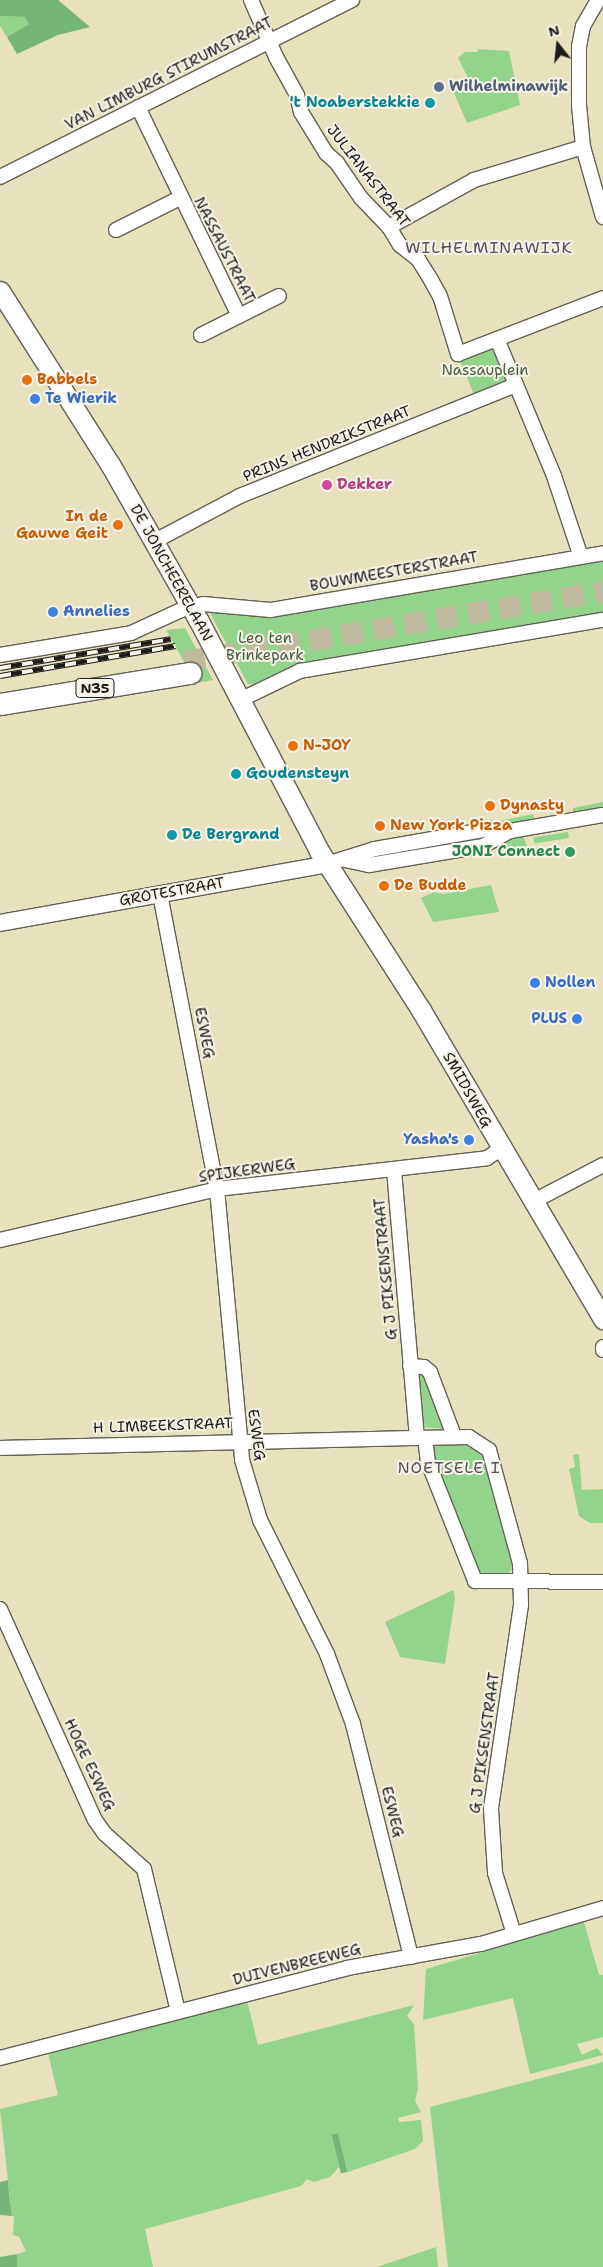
<!DOCTYPE html>
<html>
<head>
<meta charset="utf-8">
<style>
	body { margin:0 }
	#map { position:relative; width:603px; height:2267px; overflow:hidden; background:#e8e1be; font-family:"Shantell Sans",sans-serif }
	div>[style] { position:absolute }
	.green>* { inset:0; background:#92d48c; transform-origin:0 0 }
	.forest>* { inset:0; background:#75b678; transform-origin:0 0 }
	.primary-tunnel>* { height:21px; margin-top:-10.5px; transform-origin:0; background:repeating-linear-gradient(90deg,#bfba9e 0 21px,transparent 0 32px) }
	.roads { filter:drop-shadow(1px 0 #636155) drop-shadow(-1px 0 #636155) drop-shadow(0 1px #636155) drop-shadow(0 -1px #636155) }
	.minor>* { height:14px; margin:-7px; padding:0 7px; transform-origin:7px; border-radius:7px; background:#fff }
	.tertiary>* { height:16px; margin:-8px; padding:0 8px; transform-origin:8px; border-radius:8px; background:#fff }
	.secondary>* { height:19px; margin:-9.5px; padding:0 9.5px; transform-origin:9.5px; border-radius:9.5px; background:#fff }
	.primary>* { height:21px; margin:-10.5px; padding:0 10.5px; transform-origin:10.5px; border-radius:10.5px; background:#fff }
	.rail>* { height:5.5px; margin-top:-2.75px; transform-origin:0; background:repeating-linear-gradient(90deg,#f7f3e8 0 11px,#1c1c1c 0 22px); box-sizing:border-box; border-block:1px solid #1c1c1c }
	.dots>* { width:14px; height:14px; translate:-50% -50%; box-sizing:border-box; border:2px solid #f7f3e8; border-radius:50% }
	span { translate:-50% -50%; white-space:nowrap; text-align:center; line-height:1.15; -webkit-text-stroke:4px #f7f3e8; paint-order:stroke }
	.shield-label span { padding:1px 4px; background:#f7f3e8; border:1px solid; border-radius:4px; -webkit-text-stroke-width:0 }
	.shield-label { font-size:14px; color:#1c1c1c; font-weight:700 }
	.street-label { font-size:15px; color:#1c1c1c }
	.service-label { font-size:15px; color:#4e5e75; font-weight:700 }
	.left { translate:0 -50%; text-align:left }
	.culture-label { font-size:15px; color:#0d838f; font-weight:700 }
	.right { translate:-100% -50%; text-align:right }
	.park-label { font-size:15px; color:#455c43 }
	.food-label { font-size:15px; color:#c56008; font-weight:700 }
	.shop-label { font-size:15px; color:#366cbe; font-weight:700 }
	.hotel-label { font-size:15px; color:#b23c85; font-weight:700 }
	.leisure-label { font-size:15px; color:#27864d; font-weight:700 }
	.neighbourhood-label { font-size:16px; color:#534e5f; letter-spacing:1px }
	.north { position:absolute; left:533px; top:20px; width:50px; height:50px; -webkit-text-stroke:4px #f7f3e8; paint-order:stroke; rotate:344deg; font-size:14px; font-weight:700; line-height:20px; text-align:center; color:#1c1c1c }
	.north::after { content:''; display:block; margin:auto; width:18px; height:22px; background:#1c1c1c; clip-path:polygon(50% 0,100% 100%,50% 72%,0 100%) }
</style>
</head>
<body>
<div id="map">
	<div class="green">
		<i style="clip-path:polygon(0 16px,26px 17px,29px 24px,7px 37px,0 26px)"></i>
		<i style="clip-path:polygon(479px 49px,509px 51px,520px 105px,467px 123px,454px 93px,455px 89px,470px 82px,458px 58px,465px 52px,477px 52px)"></i>
		<i style="clip-path:polygon(492px 348px,508px 379px,475px 397px,459px 358px)"></i>
		<i style="clip-path:polygon(603px 556px,603px 616px,259px 685px,248px 684px,211px 615px,211px 611px,258px 615px)"></i>
		<i style="clip-path:polygon(185px 628px,213px 680px,196px 683px,166px 630px)"></i>
		<i style="clip-path:polygon(603px 802px,603px 808px,576px 813px,573px 811px,573px 808px)"></i>
		<i style="clip-path:polygon(534px 814px,533px 821px,498px 826px,494px 822px)"></i>
		<i style="left:568px;top:832px;width:6px;height:35px;rotate:81deg"></i>
		<i style="clip-path:polygon(523px 835px,527px 846px,498px 850px,499px 846px,510px 839px)"></i>
		<i style="clip-path:polygon(491px 885px,499px 912px,433px 922px,421px 898px,434px 892px,443px 894px)"></i>
		<i style="clip-path:polygon(424px 1374px,438px 1417px,444px 1419px,448px 1429px,423px 1427px,416px 1376px)"></i>
		<i style="clip-path:polygon(437px 1442px,469px 1442px,487px 1455px,514px 1562px,511px 1571px,504px 1575px,483px 1573px,474px 1569px,432px 1449px)"></i>
		<i style="clip-path:polygon(579px 1454px,582px 1490px,603px 1489px,603px 1523px,590px 1523px,579px 1516px,569px 1469px,575px 1467px,573px 1455px)"></i>
		<i style="clip-path:polygon(453px 1590px,455px 1598px,445px 1664px,400px 1657px,385px 1622px)"></i>
		<i style="clip-path:polygon(584px 1922px,599px 1975px,603px 1975px,603px 2037px,577px 2044px,582px 2055px,597px 2048px,603px 2055px,530px 2074px,513px 1998px,423px 2020px,426px 1969px)"></i>
		<i style="clip-path:polygon(247px 2001px,258px 2045px,414px 2005px,407px 2016px,414px 2024px,418px 2089px,415px 2101px,421px 2112px,398px 2118px,399px 2122px,421px 2120px,423px 2141px,415px 2149px,348px 2172px,338px 2133px,331px 2135px,339px 2167px,330px 2177px,314px 2182px,307px 2179px,301px 2186px,145px 2229px,153px 2267px,17px 2267px,17px 2254px,26px 2251px,19px 2237px,13px 2235px,14px 2216px,12px 2216px,0 2109px,58px 2095px,48px 2053px)"></i>
		<i style="clip-path:polygon(603px 2062px,603px 2267px,448px 2267px,430px 2107px)"></i>
		<i style="clip-path:polygon(436px 2247px,438px 2267px,377px 2267px)"></i>
	</div>
	<div class="forest">
		<i style="clip-path:polygon(0 0,58px 0,90px 27px,58px 35px,17px 54px,7px 37px,29px 24px,25px 17px,0 16px)"></i>
		<i style="left:338px;top:2133px;width:40px;height:7px;rotate:76deg"></i>
		<i style="clip-path:polygon(8px 2180px,9px 2193px,12px 2216px,0 2215px,0 2182px)"></i>
		<i style="clip-path:polygon(17px 2254px,17px 2267px,0 2267px,0 2257px)"></i>
	</div>
	<div class="primary-tunnel">
		<i style="left:184px;top:661px;width:425px;rotate:-9.5deg"></i>
	</div>
	<div class="roads">
		<div class="minor">
			<i style="left:251px;top:0;width:62px;rotate:66.3deg"></i>
			<i style="left:276px;top:57px;width:43px;rotate:61.1deg"></i>
			<i style="left:297px;top:95px;width:17px;rotate:77deg"></i>
			<i style="left:301px;top:112px;width:48px;rotate:58.6deg"></i>
			<i style="left:326px;top:153px;width:15px;rotate:42deg"></i>
			<i style="left:337px;top:163px;width:42px;rotate:55.6deg"></i>
			<i style="left:361px;top:198px;width:40px;rotate:46deg"></i>
			<i style="left:389px;top:227px;width:21px;rotate:59deg"></i>
			<i style="left:400px;top:245px;width:23px;rotate:38deg"></i>
			<i style="left:418px;top:259px;width:25px;rotate:58deg"></i>
			<i style="left:431px;top:280px;width:18px;rotate:61deg"></i>
			<i style="left:440px;top:296px;width:61px;rotate:72.8deg"></i>
			<i style="left:458px;top:354px;width:155px;rotate:-21.1deg"></i>
			<i style="left:598px;top:0;width:30px;rotate:120deg"></i>
			<i style="left:583px;top:26px;width:21px;rotate:101deg"></i>
			<i style="left:579px;top:47px;width:58px;rotate:90deg"></i>
			<i style="left:579px;top:105px;width:42px;rotate:84.6deg"></i>
			<i style="left:583px;top:147px;width:73px;rotate:74.1deg"></i>
			<i style="left:138px;top:107px;width:232px;rotate:64.2deg"></i>
			<i style="left:0;top:177px;width:394px;rotate:-26.7deg"></i>
			<i style="left:389px;top:227px;width:97px;rotate:-28.9deg"></i>
			<i style="left:474px;top:180px;width:114px;rotate:-16.8deg"></i>
			<i style="left:116px;top:230px;width:72px;rotate:-26.6deg"></i>
			<i style="left:201px;top:335px;width:87px;rotate:-26.6deg"></i>
			<i style="left:497px;top:339px;width:148px;rotate:67.4deg"></i>
			<i style="left:554px;top:476px;width:85px;rotate:71.6deg"></i>
			<i style="left:153px;top:542px;width:98px;rotate:-27.9deg"></i>
			<i style="left:240px;top:496px;width:297px;rotate:-21.9deg"></i>
			<i style="left:0;top:655px;width:133px;rotate:-9.5deg"></i>
			<i style="left:131px;top:633px;width:55px;rotate:-24.7deg"></i>
			<i style="left:181px;top:610px;width:23px;rotate:-15deg"></i>
			<i style="left:203px;top:604px;width:68px;rotate:5deg"></i>
			<i style="left:271px;top:610px;width:337px;rotate:-9.7deg"></i>
			<i style="left:240px;top:700px;width:67px;rotate:-25.8deg"></i>
			<i style="left:300px;top:671px;width:307px;rotate:-9.6deg"></i>
			<i style="left:345px;top:860px;width:25px;rotate:12deg"></i>
			<i style="left:369px;top:865px;width:116px;rotate:-9.5deg"></i>
			<i style="left:483px;top:846px;width:31px;rotate:-29deg"></i>
			<i style="left:327px;top:864px;width:50px;rotate:-17.4deg"></i>
			<i style="left:375px;top:849px;width:117px;rotate:-9.9deg"></i>
			<i style="left:490px;top:829px;width:20px;rotate:6deg"></i>
			<i style="left:510px;top:831px;width:94px;rotate:-9.8deg"></i>
			<i style="left:160px;top:894px;width:300px;rotate:79.1deg"></i>
			<i style="left:217px;top:1189px;width:272px;rotate:84.7deg"></i>
			<i style="left:242px;top:1460px;width:63px;rotate:73.3deg"></i>
			<i style="left:260px;top:1520px;width:150px;rotate:63.4deg"></i>
			<i style="left:327px;top:1654px;width:75px;rotate:69.6deg"></i>
			<i style="left:353px;top:1724px;width:240px;rotate:76deg"></i>
			<i style="left:394px;top:1170px;width:269px;rotate:85.1deg"></i>
			<i style="left:417px;top:1438px;width:52px;rotate:-1.1deg"></i>
			<i style="left:469px;top:1437px;width:24px;rotate:33deg"></i>
			<i style="left:489px;top:1450px;width:117px;rotate:74.7deg"></i>
			<i style="left:520px;top:1563px;width:42px;rotate:88.6deg"></i>
			<i style="left:521px;top:1605px;width:206px;rotate:98.4deg"></i>
			<i style="left:491px;top:1809px;width:64px;rotate:86.4deg"></i>
			<i style="left:495px;top:1873px;width:64px;rotate:72.7deg"></i>
			<i style="left:532px;top:1202px;width:80px;rotate:-27.5deg"></i>
			<i style="left:0;top:1240px;width:223px;rotate:-13.2deg"></i>
			<i style="left:217px;top:1189px;width:272px;rotate:-6.5deg"></i>
			<i style="left:487px;top:1158px;width:17px;rotate:-33deg"></i>
			<i style="left:603px;top:1347px;width:3px;rotate:90deg"></i>
			<i style="left:410px;top:1366px;width:14px;rotate:4deg"></i>
			<i style="left:424px;top:1367px;width:8px;rotate:40deg"></i>
			<i style="left:430px;top:1372px;width:68px;rotate:69.4deg"></i>
			<i style="left:425px;top:1438px;width:24px;rotate:83deg"></i>
			<i style="left:428px;top:1462px;width:128px;rotate:68.4deg"></i>
			<i style="left:475px;top:1581px;width:128px;rotate:0.4deg"></i>
			<i style="left:0;top:1448px;width:417px;rotate:-1.4deg"></i>
			<i style="left:0;top:1609px;width:231px;rotate:65.8deg"></i>
			<i style="left:95px;top:1820px;width:16px;rotate:55deg"></i>
			<i style="left:104px;top:1833px;width:54px;rotate:42deg"></i>
			<i style="left:144px;top:1869px;width:147px;rotate:76.6deg"></i>
			<i style="left:0;top:2058px;width:358px;rotate:-14.5deg"></i>
			<i style="left:347px;top:1968px;width:136px;rotate:-10.2deg"></i>
			<i style="left:481px;top:1944px;width:127px;rotate:-16.4deg"></i>
		</div>
		<div class="tertiary">
			<i style="left:0;top:923px;width:332px;rotate:-10.2deg"></i>
		</div>
		<div class="secondary">
			<i style="left:0;top:291px;width:205px;rotate:57.6deg"></i>
			<i style="left:110px;top:464px;width:180px;rotate:60.5deg"></i>
			<i style="left:199px;top:621px;width:259px;rotate:62.4deg"></i>
			<i style="left:319px;top:851px;width:189px;rotate:57.3deg"></i>
			<i style="left:421px;top:1010px;width:359px;rotate:59.5deg"></i>
		</div>
		<div class="primary">
			<i style="left:0;top:704px;width:193px;rotate:-9.3deg"></i>
		</div>
	</div>
	<div class="rail">
		<i style="left:0;top:668px;width:173px;rotate:-9.6deg"></i>
		<i style="left:0;top:676px;width:178px;rotate:-9.7deg"></i>
	</div>
	<div class="dots">
		<i style="left:439px;top:87px;background:#5c6f8a"></i>
		<i style="left:430px;top:103px;background:#0f9aa8"></i>
		<i style="left:27px;top:380px;background:#e8710a"></i>
		<i style="left:35px;top:399px;background:#3f7fe0"></i>
		<i style="left:327px;top:485px;background:#d1479c"></i>
		<i style="left:118px;top:525px;background:#e8710a"></i>
		<i style="left:53px;top:612px;background:#3f7fe0"></i>
		<i style="left:293px;top:746px;background:#e8710a"></i>
		<i style="left:236px;top:774px;background:#0f9aa8"></i>
		<i style="left:490px;top:806px;background:#e8710a"></i>
		<i style="left:380px;top:826px;background:#e8710a"></i>
		<i style="left:172px;top:835px;background:#0f9aa8"></i>
		<i style="left:570px;top:852px;background:#2e9e5b"></i>
		<i style="left:384px;top:886px;background:#e8710a"></i>
		<i style="left:535px;top:983px;background:#3f7fe0"></i>
		<i style="left:577px;top:1019px;background:#3f7fe0"></i>
		<i style="left:469px;top:1140px;background:#3f7fe0"></i>
	</div>
	<div class="shield-label">
		<span style="left:95px;top:688px">N35</span>
	</div>
	<div class="street-label">
		<span style="left:169px;top:74px;rotate:-27deg">VAN LIMBURG STIRUMSTRAAT</span>
		<span style="left:368px;top:176px;rotate:52deg">JULIANASTRAAT</span>
		<span style="left:224px;top:250px;rotate:63deg">NASSAUSTRAAT</span>
		<span style="left:327px;top:444px;rotate:-22deg">PRINS HENDRIKSTRAAT</span>
		<span style="left:394px;top:572px;rotate:-10deg">BOUWMEESTERSTRAAT</span>
		<span style="left:171px;top:573px;rotate:61deg">DE JONCHEERELAAN</span>
		<span style="left:172px;top:892px;rotate:-10deg">GROTESTRAAT</span>
		<span style="left:204px;top:1033px;rotate:79deg">ESWEG</span>
		<span style="left:467px;top:1090px;rotate:61deg">SMIDSWEG</span>
		<span style="left:247px;top:1171px;rotate:-8deg">SPIJKERWEG</span>
		<span style="left:386px;top:1269px;rotate:-95deg">G J PIKSENSTRAAT</span>
		<span style="left:163px;top:1426px;rotate:-2deg">H LIMBEEKSTRAAT</span>
		<span style="left:256px;top:1435px;rotate:82deg">ESWEG</span>
		<span style="left:485px;top:1743px;rotate:-82deg">G J PIKSENSTRAAT</span>
		<span style="left:89px;top:1765px;rotate:65deg">HOGE ESWEG</span>
		<span style="left:392px;top:1812px;rotate:76deg">ESWEG</span>
		<span style="left:297px;top:1965px;rotate:-14deg">DUIVENBREEWEG</span>
	</div>
	<div class="service-label">
		<span class="left" style="left:449px;top:87px">Wilhelminawijk</span>
	</div>
	<div class="culture-label">
		<span class="right" style="left:420px;top:103px">'t Noaberstekkie</span>
		<span class="left" style="left:246px;top:774px">Goudensteyn</span>
		<span class="left" style="left:182px;top:835px">De Bergrand</span>
	</div>
	<div class="park-label">
		<span style="left:485px;top:371px">Nassauplein</span>
		<span style="left:265px;top:647px">Leo ten<br>Brinkepark</span>
	</div>
	<div class="food-label">
		<span class="left" style="left:37px;top:380px">Babbels</span>
		<span class="right" style="left:108px;top:525px">In de<br>Gauwe Geit</span>
		<span class="left" style="left:303px;top:746px">N-JOY</span>
		<span class="left" style="left:500px;top:806px">Dynasty</span>
		<span class="left" style="left:390px;top:826px">New York Pizza</span>
		<span class="left" style="left:394px;top:886px">De Budde</span>
	</div>
	<div class="shop-label">
		<span class="left" style="left:45px;top:399px">Te Wierik</span>
		<span class="left" style="left:63px;top:612px">Annelies</span>
		<span class="left" style="left:545px;top:983px">Nollen</span>
		<span class="right" style="left:567px;top:1019px">PLUS</span>
		<span class="right" style="left:459px;top:1140px">Yasha's</span>
	</div>
	<div class="hotel-label">
		<span class="left" style="left:337px;top:485px">Dekker</span>
	</div>
	<div class="leisure-label">
		<span class="right" style="left:560px;top:852px">JONI Connect</span>
	</div>
	<div class="neighbourhood-label">
		<span style="left:489px;top:248px">WILHELMINAWIJK</span>
		<span style="left:449px;top:1468px">NOETSELE I</span>
	</div>
	<div class="north">N</div>
</div>
</body>
</html>
